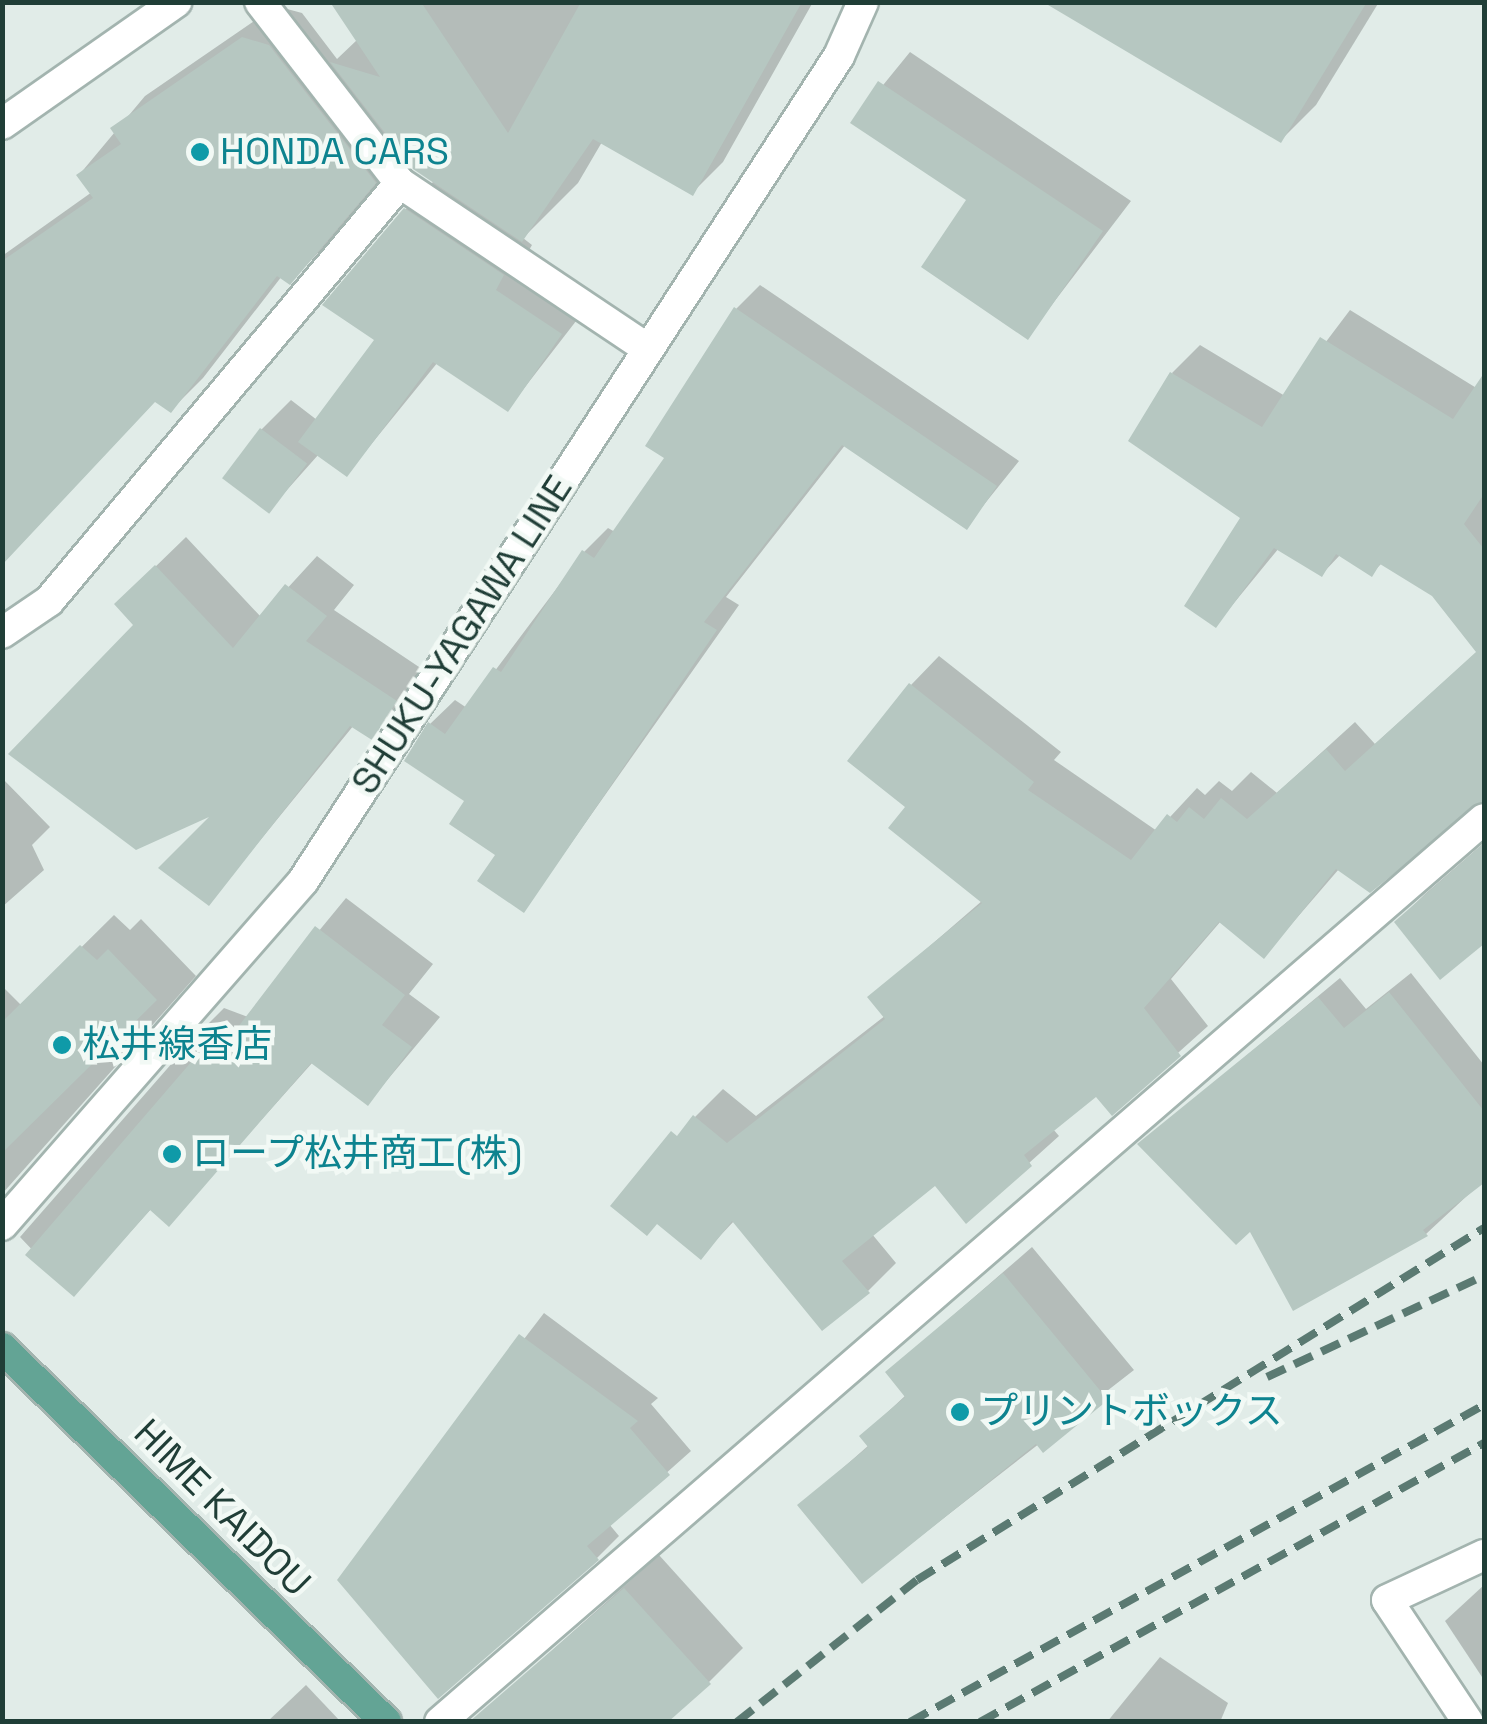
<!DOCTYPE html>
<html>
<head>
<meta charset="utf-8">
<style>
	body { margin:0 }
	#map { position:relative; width:1487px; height:1724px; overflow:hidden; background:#e1ece8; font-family:"Space Grotesk","Noto Sans JP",sans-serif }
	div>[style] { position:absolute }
	.shadow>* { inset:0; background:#0003 }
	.building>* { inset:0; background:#b6c7c1; transform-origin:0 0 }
	.roads { filter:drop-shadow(2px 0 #a3b4af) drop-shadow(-2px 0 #a3b4af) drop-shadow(0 2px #a3b4af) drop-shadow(0 -2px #a3b4af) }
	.minor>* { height:30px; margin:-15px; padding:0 15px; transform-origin:15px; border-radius:15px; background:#fff }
	.secondary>* { height:30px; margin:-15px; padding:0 15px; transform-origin:15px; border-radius:15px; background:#fff }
	.primary>* { height:30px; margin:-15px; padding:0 15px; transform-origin:15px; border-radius:15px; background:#63a495 }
	.rail>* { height:8px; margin-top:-4px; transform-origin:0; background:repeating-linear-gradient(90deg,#5b7a72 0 20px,transparent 0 30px) }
	.dots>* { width:28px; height:28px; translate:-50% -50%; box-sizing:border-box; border:5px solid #f2f9f5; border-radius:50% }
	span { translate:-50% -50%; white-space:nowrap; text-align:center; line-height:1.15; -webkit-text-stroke:9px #f2f9f5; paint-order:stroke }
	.culture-label { font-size:38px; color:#0d838f }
	.left { translate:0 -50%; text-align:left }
	.street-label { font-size:38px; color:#203e37 }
	.frame { position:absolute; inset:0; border:5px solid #203e37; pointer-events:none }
</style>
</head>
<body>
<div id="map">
	<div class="shadow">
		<i style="clip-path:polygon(333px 2px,813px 2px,723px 162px,692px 193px,602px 142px,578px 183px,523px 238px,532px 245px,524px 259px,590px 303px,508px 409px,438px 362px,347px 474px,319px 454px,270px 509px,261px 430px,291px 400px,317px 420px,377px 340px,405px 210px,434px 181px,403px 153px,322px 249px,290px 281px,282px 276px,203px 378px,171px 410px,156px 400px,2px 564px,2px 256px,92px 192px,79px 175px,145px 96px,276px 6px,302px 13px,337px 59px,358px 39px)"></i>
		<i style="clip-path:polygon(1050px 2px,1379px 2px,1316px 105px,1281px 140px)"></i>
		<i style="clip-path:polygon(910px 52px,1131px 201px,1028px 336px,969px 200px,853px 122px)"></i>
		<i style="clip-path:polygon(760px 285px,1019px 461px,966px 527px,846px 444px,726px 597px,739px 605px,524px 910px,430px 724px,455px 700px,467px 708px,584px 552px,608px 528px,615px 532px,667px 457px,736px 309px)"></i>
		<i style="clip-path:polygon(1350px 310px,1478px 389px,1484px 379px,1484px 800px,1339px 869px,1264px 956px,1221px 921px,1171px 979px,1208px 1026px,1112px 1112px,1096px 1094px,1053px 1129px,1059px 1136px,966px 1220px,935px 1183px,872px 1234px,896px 1263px,868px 1291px,735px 1220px,701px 1256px,695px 1117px,723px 1089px,756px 1116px,886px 1015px,871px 997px,983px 900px,908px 806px,911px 685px,939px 656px,1061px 752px,1054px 760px,1157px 831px,1197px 788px,1205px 795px,1219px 781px,1232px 791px,1251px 772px,1277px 793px,1355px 722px,1375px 744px,1478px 651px,1433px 594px,1383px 562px,1372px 573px,1341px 554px,1322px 574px,1279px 548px,1216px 625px,1243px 517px,1172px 373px,1200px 345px,1285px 396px)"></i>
		<i style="clip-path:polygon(186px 537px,261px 617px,317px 556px,354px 585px,334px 610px,425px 671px,372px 737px,354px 725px,209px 903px,219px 811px,137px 625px,117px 604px)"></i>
		<i style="clip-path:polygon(2px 778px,50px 827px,32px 845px,44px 870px,2px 907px)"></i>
		<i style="clip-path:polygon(1484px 843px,1484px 945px,1397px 922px,1425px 894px)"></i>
		<i style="clip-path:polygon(346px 898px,433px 964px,409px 994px,440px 1017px,368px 1103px,313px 1062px,169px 1223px,152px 1208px,74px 1294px,20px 1237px,194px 1038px,224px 1008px,248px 1017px)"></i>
		<i style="clip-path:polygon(114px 915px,130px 930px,141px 919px,196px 976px,2px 1194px,2px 986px,22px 1006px)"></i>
		<i style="clip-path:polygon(1411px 973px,1484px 1065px,1484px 1180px,1426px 1234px,1294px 1308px,1250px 1228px,1140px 1144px,1340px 978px,1366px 1009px)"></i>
		<i style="clip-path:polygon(1032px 1247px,1134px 1370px,863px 1581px,801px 1505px,869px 1445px,862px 1436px,906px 1395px,888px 1372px)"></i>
		<i style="clip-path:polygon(544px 1313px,658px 1398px,651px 1404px,691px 1451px,609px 1524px,619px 1536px,597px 1558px,340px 1580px)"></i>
		<i style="clip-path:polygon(659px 1555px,743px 1648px,709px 1682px,474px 1720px)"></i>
		<i style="clip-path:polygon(1484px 1585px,1484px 1680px,1445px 1621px)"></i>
		<i style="clip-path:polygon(1160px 1657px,1228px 1703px,1220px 1722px,1107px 1722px)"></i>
		<i style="clip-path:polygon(306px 1685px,341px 1722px,267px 1722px)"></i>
	</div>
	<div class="building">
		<i style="clip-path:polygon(330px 2px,421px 2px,508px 133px,581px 2px,802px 2px,693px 196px,593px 139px,522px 242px,413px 169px,330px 62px,380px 77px)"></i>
		<i style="clip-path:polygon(1043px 2px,1367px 2px,1281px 143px)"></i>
		<i style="clip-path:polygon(242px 37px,269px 45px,376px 183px,290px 285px,277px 276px,171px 413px,155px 402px,2px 565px,2px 261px,93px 198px,76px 175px,121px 144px,110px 128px)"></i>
		<i style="clip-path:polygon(878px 81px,1103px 231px,1028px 340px,921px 267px,966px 200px,850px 123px)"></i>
		<i style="clip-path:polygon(404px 208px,504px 275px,496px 290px,562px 334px,508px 412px,433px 362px,347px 477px,298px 442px,374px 340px,322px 305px)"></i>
		<i style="clip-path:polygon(734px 307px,997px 486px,967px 530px,842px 445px,704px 622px,717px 630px,524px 913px,477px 881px,495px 855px,449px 824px,464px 801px,404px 761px,428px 722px,445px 734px,493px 667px,501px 672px,582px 550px,594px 558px,664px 458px,645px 446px)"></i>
		<i style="clip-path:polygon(1320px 337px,1453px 419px,1484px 373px,1484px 494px,1464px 524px,1484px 549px,1484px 801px,1370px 893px,1336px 869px,1264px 959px,1219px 922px,1144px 1008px,1181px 1056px,1112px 1116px,1096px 1097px,1024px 1155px,1032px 1166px,966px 1224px,935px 1186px,842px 1261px,870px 1293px,822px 1331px,732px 1221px,701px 1260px,657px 1224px,647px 1236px,610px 1206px,671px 1131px,677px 1136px,693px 1115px,727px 1143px,885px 1019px,867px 997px,982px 903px,888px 828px,905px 807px,847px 761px,909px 683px,1034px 782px,1028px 790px,1131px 860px,1167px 814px,1177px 822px,1189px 807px,1204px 819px,1221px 798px,1247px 819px,1326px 749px,1345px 771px,1476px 652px,1432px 596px,1380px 564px,1372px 577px,1336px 554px,1322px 577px,1274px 548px,1216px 628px,1184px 606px,1240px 518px,1128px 441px,1170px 372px,1262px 427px)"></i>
		<i style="left:260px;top:428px;width:59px;height:63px;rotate:37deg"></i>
		<i style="clip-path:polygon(155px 565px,233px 648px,285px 584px,327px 616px,306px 641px,397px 701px,372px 740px,350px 726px,209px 906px,158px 868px,209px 817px,136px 850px,8px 754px,133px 625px,114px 604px)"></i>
		<i style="clip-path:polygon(1484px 843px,1484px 944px,1440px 980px,1394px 922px)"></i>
		<i style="clip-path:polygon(315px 926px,405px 995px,382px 1025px,412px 1047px,368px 1106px,311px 1063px,169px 1227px,150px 1210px,74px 1297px,25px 1255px,211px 1039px,222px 1048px)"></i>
		<i style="clip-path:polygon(80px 945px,97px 960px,108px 949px,157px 1000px,2px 1153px,2px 1022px)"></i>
		<i style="clip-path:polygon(1389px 992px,1484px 1111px,1484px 1183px,1423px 1230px,1428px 1236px,1293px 1311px,1250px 1232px,1236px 1245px,1137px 1144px,1318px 997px,1344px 1028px)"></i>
		<i style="clip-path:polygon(1003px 1273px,1108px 1400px,1043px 1453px,1036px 1444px,862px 1584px,797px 1505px,868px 1447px,859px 1436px,905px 1397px,885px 1372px)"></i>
		<i style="clip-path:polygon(519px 1334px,638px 1421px,630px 1428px,670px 1475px,587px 1546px,599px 1560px,438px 1699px,337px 1580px)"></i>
		<i style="clip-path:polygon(624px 1588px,711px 1684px,668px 1722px,469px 1722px)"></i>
	</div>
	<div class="roads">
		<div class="minor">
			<i style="left:260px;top:2px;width:229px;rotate:52.3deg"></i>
			<i style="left:400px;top:183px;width:298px;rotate:33.8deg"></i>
			<i style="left:2px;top:124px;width:213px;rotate:-35deg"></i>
			<i style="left:2px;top:633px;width:57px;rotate:-34.2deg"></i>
			<i style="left:49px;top:601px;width:546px;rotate:-49.98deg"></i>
			<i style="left:440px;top:1722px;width:1380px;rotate:-40.86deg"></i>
			<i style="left:1468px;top:1722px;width:146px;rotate:-123.6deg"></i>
			<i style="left:1387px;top:1600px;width:107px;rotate:-24.9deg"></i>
		</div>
		<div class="secondary">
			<i style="left:2px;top:1225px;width:457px;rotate:-48.8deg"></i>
			<i style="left:303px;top:881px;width:984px;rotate:-56.99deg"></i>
			<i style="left:839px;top:56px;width:59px;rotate:-66deg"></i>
		</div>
		<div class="primary">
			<i style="left:2px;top:1348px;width:536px;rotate:44.24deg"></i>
		</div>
	</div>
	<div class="rail">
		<i style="left:1267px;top:1377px;width:239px;rotate:-25deg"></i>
		<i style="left:737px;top:1722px;width:229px;rotate:-38.3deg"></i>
		<i style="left:917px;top:1580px;width:667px;rotate:-31.83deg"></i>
		<i style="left:910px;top:1722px;width:656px;rotate:-28.91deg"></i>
		<i style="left:980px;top:1722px;width:576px;rotate:-28.97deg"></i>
	</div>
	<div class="dots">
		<i style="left:200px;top:152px;background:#0f9aa8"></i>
		<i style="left:62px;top:1045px;background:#0f9aa8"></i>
		<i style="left:172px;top:1154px;background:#0f9aa8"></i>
		<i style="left:960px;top:1412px;background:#0f9aa8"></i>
	</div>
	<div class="culture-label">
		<span class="left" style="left:220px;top:152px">HONDA CARS</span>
		<span class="left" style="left:82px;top:1045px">松井線香店</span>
		<span class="left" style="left:192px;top:1154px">ロープ松井商工(株)</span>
		<span class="left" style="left:980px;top:1412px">プリントボックス</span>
	</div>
	<div class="street-label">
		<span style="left:462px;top:635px;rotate:-57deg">SHUKU-YAGAWA LINE</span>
		<span style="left:222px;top:1508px;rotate:45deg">HIME KAIDOU</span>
	</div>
	<div class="frame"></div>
</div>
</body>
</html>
